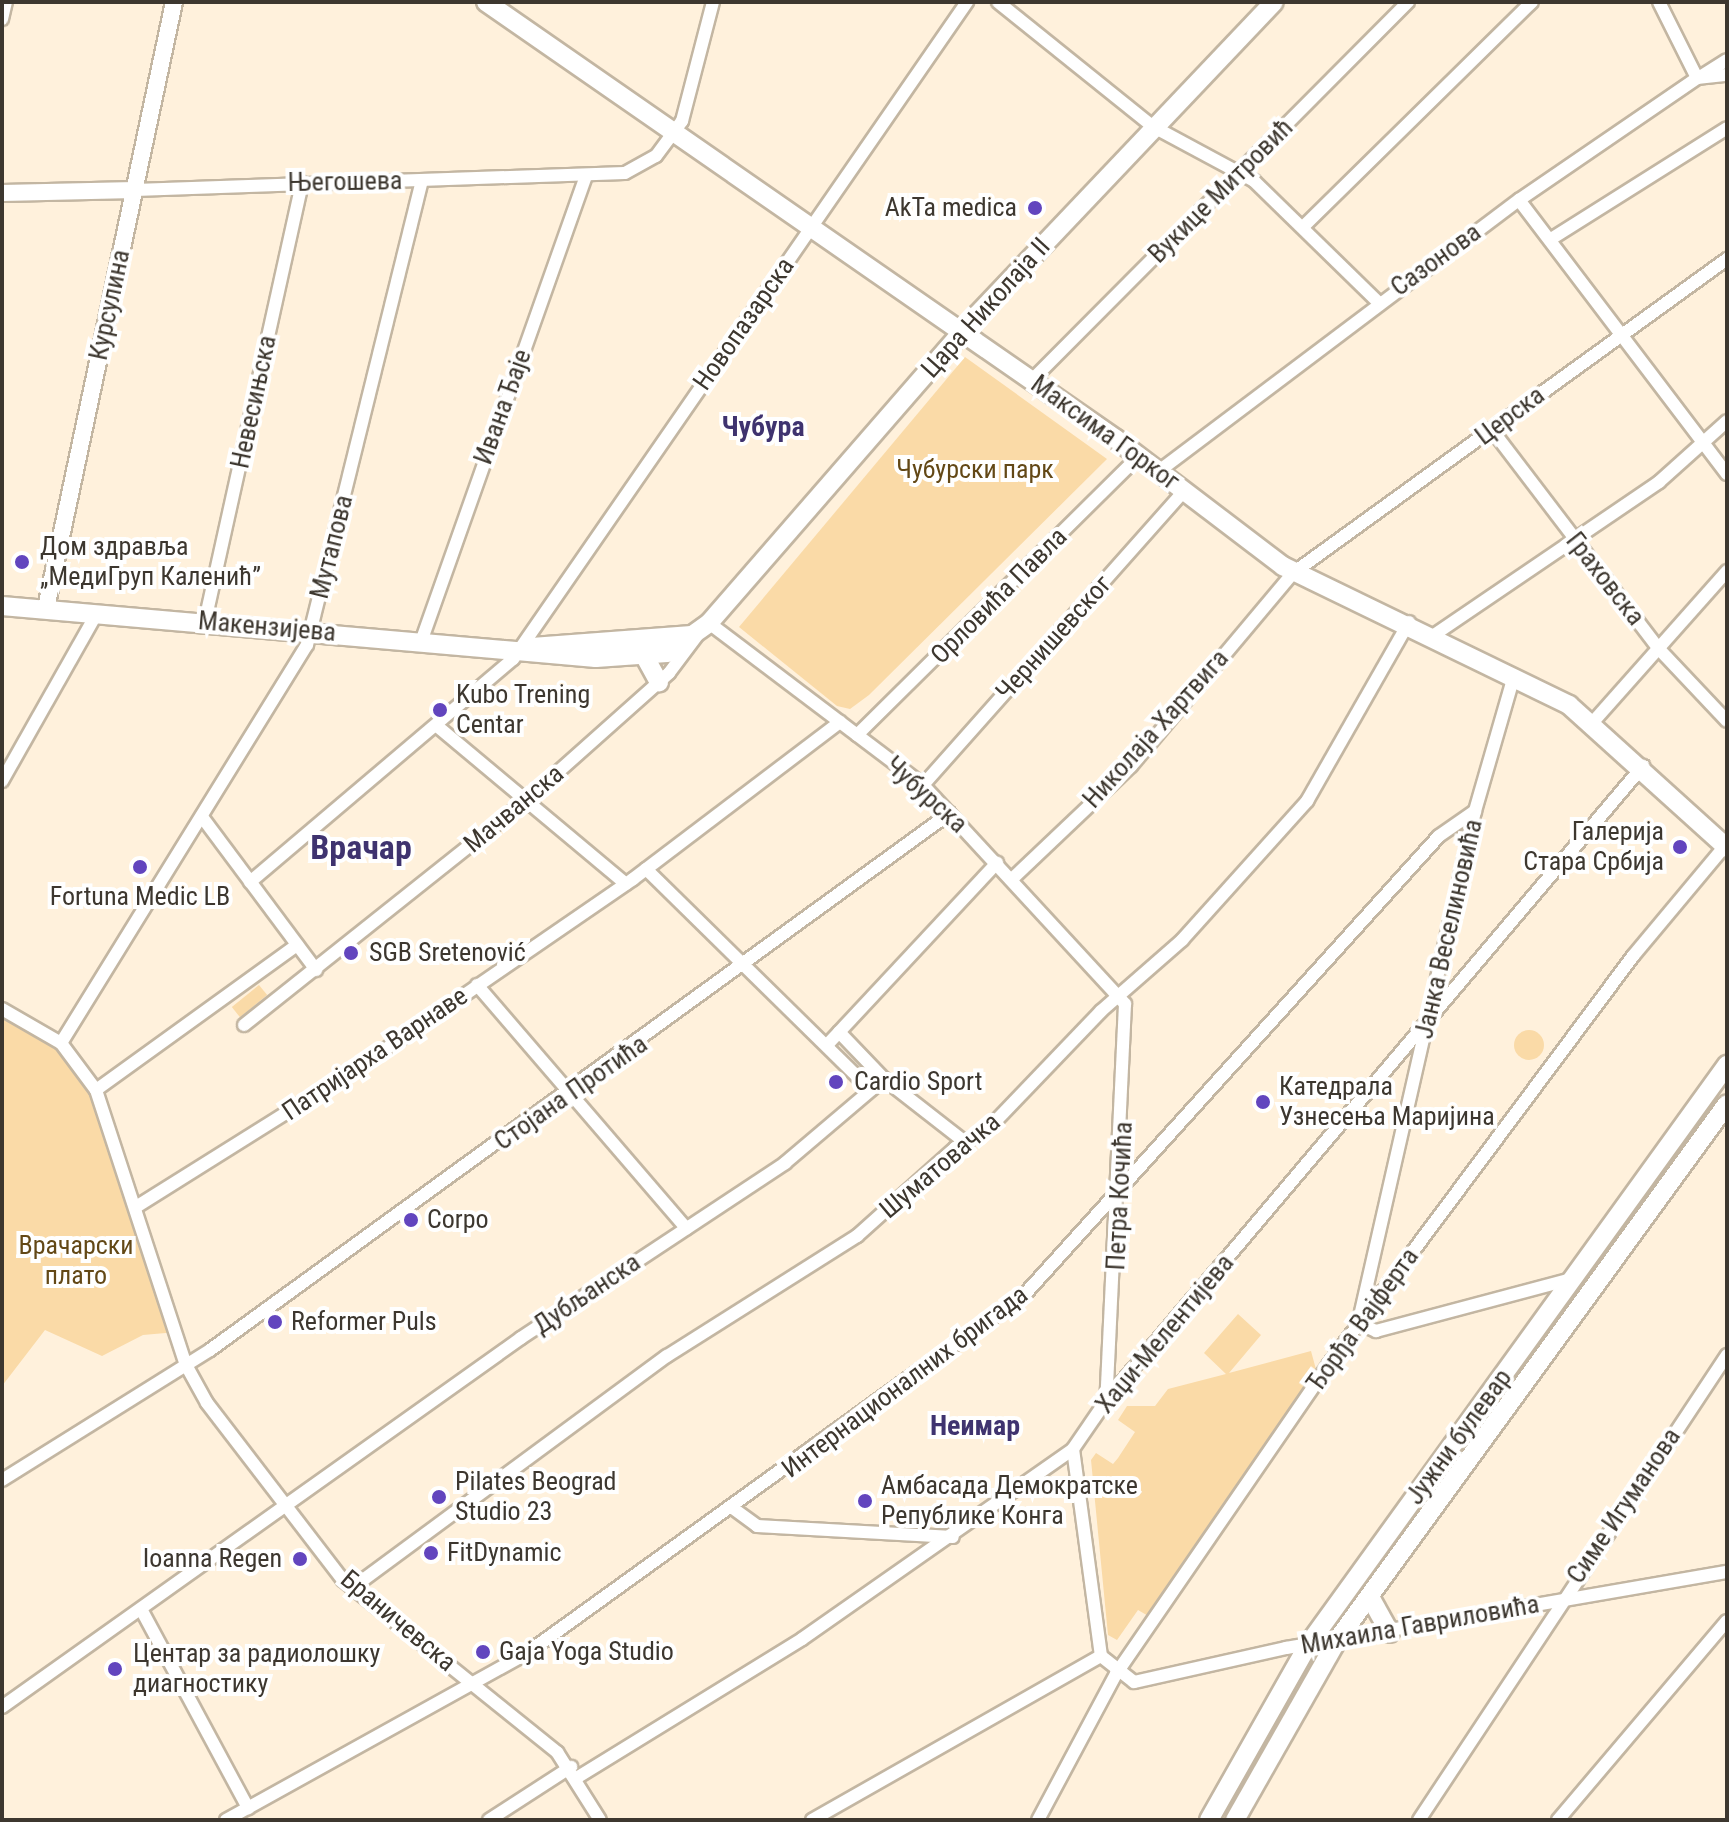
<!DOCTYPE html>
<html>
<head>
<meta charset="utf-8">
<style>
	body { margin:0 }
	#map { position:relative; width:1729px; height:1822px; overflow:hidden; background:#fff1dc; font-family:"Roboto Condensed",sans-serif }
	div>[style] { position:absolute }
	.green>* { inset:0; background:#fadaa7; transform-origin:0 0 }
	.round { border-radius:50% }
	.roads { filter:drop-shadow(2px 0 #c3b6a2) drop-shadow(-2px 0 #c3b6a2) drop-shadow(0 2px #c3b6a2) drop-shadow(0 -2px #c3b6a2) }
	.minor>* { height:12px; margin:-6px; padding:0 6px; transform-origin:6px; border-radius:6px; background:#fff }
	.tertiary>* { height:16px; margin:-8px; padding:0 8px; transform-origin:8px; border-radius:8px; background:#fff }
	.secondary>* { height:18px; margin:-9px; padding:0 9px; transform-origin:9px; border-radius:9px; background:#fff }
	.dots>* { width:22px; height:22px; translate:-50% -50%; box-sizing:border-box; border:4px solid #fff; border-radius:50% }
	span { translate:-50% -50%; white-space:nowrap; text-align:center; line-height:1.15; -webkit-text-stroke:8px #fff; paint-order:stroke }
	.street-label { font-size:26px; color:#3d372f }
	.poi-label { font-size:26px; color:#3d372f }
	.right { translate:-100% -50%; text-align:right }
	.left { translate:0 -50%; text-align:left }
	.park-label { font-size:26px; color:#634816 }
	.neighbourhood-label { font-size:28px; color:#3f336f; font-weight:700 }
	.district-label { font-size:34px; color:#3f336f; font-weight:700 }
	.frame { position:absolute; inset:0; border:4px solid #3d372f; pointer-events:none }
</style>
</head>
<body>
<div id="map">
	<div class="green">
		<i style="clip-path:polygon(965px 357px,1107px 459px,869px 695px,850px 709px,837px 706px,739px 627px)"></i>
		<i style="left:259px;top:985px;width:13px;height:35px;rotate:51deg"></i>
		<i style="clip-path:polygon(2px 1009px,27px 1020px,86px 1073px,177px 1332px,143px 1335px,102px 1356px,45px 1330px,2px 1386px)"></i>
		<i class="round" style="left:1514px;top:1030px;width:30px;height:30px"></i>
		<i style="clip-path:polygon(1238px 1314px,1261px 1335px,1229px 1373px,1311px 1351px,1317px 1373px,1150px 1617px,1138px 1610px,1117px 1640px,1108px 1635px,1091px 1460px,1096px 1453px,1113px 1464px,1118px 1458px,1135px 1432px,1118px 1420px,1127px 1406px,1155px 1406px,1168px 1389px,1226px 1374px,1204px 1353px)"></i>
	</div>
	<div class="roads">
		<div class="minor">
			<i style="left:998px;top:2px;width:198px;rotate:38.8deg"></i>
			<i style="left:1152px;top:126px;width:116px;rotate:28.3deg"></i>
			<i style="left:1254px;top:181px;width:173px;rotate:44.3deg"></i>
			<i style="left:1659px;top:2px;width:85px;rotate:63.4deg"></i>
			<i style="left:2px;top:19px;width:17px;rotate:-77deg"></i>
			<i style="left:1703px;top:75px;width:28px;rotate:-32deg"></i>
			<i style="left:135px;top:190px;width:490px;rotate:-2deg"></i>
			<i style="left:625px;top:173px;width:35px;rotate:-29deg"></i>
			<i style="left:656px;top:156px;width:44px;rotate:-53.4deg"></i>
			<i style="left:682px;top:121px;width:123px;rotate:-75.4deg"></i>
			<i style="left:1519px;top:200px;width:344px;rotate:52.8deg"></i>
			<i style="left:1305px;top:225px;width:318px;rotate:-44.5deg"></i>
			<i style="left:1551px;top:239px;width:208px;rotate:-32.2deg"></i>
			<i style="left:1032px;top:380px;width:533px;rotate:-45.15deg"></i>
			<i style="left:1492px;top:430px;width:274px;rotate:52.7deg"></i>
			<i style="left:1658px;top:648px;width:100px;rotate:46.6deg"></i>
			<i style="left:1159px;top:471px;width:451px;rotate:-37deg"></i>
			<i style="left:1519px;top:200px;width:216px;rotate:-34.4deg"></i>
			<i style="left:1697px;top:78px;width:30px;rotate:-6deg"></i>
			<i style="left:205px;top:621px;width:449px;rotate:-77.5deg"></i>
			<i style="left:709px;top:623px;width:268px;rotate:37.1deg"></i>
			<i style="left:923px;top:785px;width:298px;rotate:47.3deg"></i>
			<i style="left:1125px;top:1004px;width:397px;rotate:92.7deg"></i>
			<i style="left:1434px;top:635px;width:272px;rotate:-34.2deg"></i>
			<i style="left:1659px;top:482px;width:91px;rotate:-41.9deg"></i>
			<i style="left:422px;top:639px;width:491px;rotate:-70.5deg"></i>
			<i style="left:1593px;top:722px;width:202px;rotate:-48.4deg"></i>
			<i style="left:437px;top:726px;width:246px;rotate:39.9deg"></i>
			<i style="left:857px;top:735px;width:397px;rotate:-44.7deg"></i>
			<i style="left:2px;top:781px;width:193px;rotate:-60.5deg"></i>
			<i style="left:923px;top:785px;width:395px;rotate:-48.4deg"></i>
			<i style="left:202px;top:817px;width:191px;rotate:53.3deg"></i>
			<i style="left:646px;top:869px;width:315px;rotate:44.5deg"></i>
			<i style="left:1012px;top:879px;width:164px;rotate:-43.5deg"></i>
			<i style="left:1131px;top:766px;width:252px;rotate:-50deg"></i>
			<i style="left:1293px;top:573px;width:536px;rotate:-35.89deg"></i>
			<i style="left:250px;top:882px;width:345px;rotate:-40.3deg"></i>
			<i style="left:513px;top:659px;width:799px;rotate:-55.35deg"></i>
			<i style="left:477px;top:985px;width:321px;rotate:49.3deg"></i>
			<i style="left:2px;top:1009px;width:68px;rotate:30deg"></i>
			<i style="left:61px;top:1043px;width:59px;rotate:53.3deg"></i>
			<i style="left:96px;top:1090px;width:289px;rotate:71.9deg"></i>
			<i style="left:186px;top:1365px;width:43px;rotate:61.1deg"></i>
			<i style="left:207px;top:1403px;width:223px;rotate:52.5deg"></i>
			<i style="left:343px;top:1580px;width:275px;rotate:38.8deg"></i>
			<i style="left:557px;top:1752px;width:80px;rotate:57.7deg"></i>
			<i style="left:244px;top:1025px;width:355px;rotate:-38.5deg"></i>
			<i style="left:522px;top:804px;width:197px;rotate:-41.7deg"></i>
			<i style="left:669px;top:673px;width:45px;rotate:-53.1deg"></i>
			<i style="left:839px;top:1032px;width:65px;rotate:46.2deg"></i>
			<i style="left:884px;top:1079px;width:103px;rotate:37.9deg"></i>
			<i style="left:61px;top:1043px;width:468px;rotate:-58.3deg"></i>
			<i style="left:307px;top:645px;width:478px;rotate:-76.1deg"></i>
			<i style="left:828px;top:1044px;width:248px;rotate:-47deg"></i>
			<i style="left:96px;top:1090px;width:248px;rotate:-35.8deg"></i>
			<i style="left:136px;top:1207px;width:266px;rotate:-32.1deg"></i>
			<i style="left:361px;top:1066px;width:330px;rotate:-34.5deg"></i>
			<i style="left:633px;top:879px;width:260px;rotate:-37.2deg"></i>
			<i style="left:1360px;top:1316px;width:518px;rotate:-77.17deg"></i>
			<i style="left:1475px;top:811px;width:141px;rotate:-73.9deg"></i>
			<i style="left:1358px;top:1323px;width:20px;rotate:24deg"></i>
			<i style="left:1376px;top:1331px;width:203px;rotate:-14.9deg"></i>
			<i style="left:1073px;top:1449px;width:209px;rotate:82.3deg"></i>
			<i style="left:1101px;top:1656px;width:42px;rotate:38.2deg"></i>
			<i style="left:1134px;top:1682px;width:156px;rotate:-12.6deg"></i>
			<i style="left:1286px;top:1648px;width:448px;rotate:-9.8deg"></i>
			<i style="left:2px;top:1480px;width:245px;rotate:-32deg"></i>
			<i style="left:210px;top:1350px;width:914px;rotate:-35.97deg"></i>
			<i style="left:734px;top:1509px;width:29px;rotate:36deg"></i>
			<i style="left:757px;top:1526px;width:196px;rotate:3.2deg"></i>
			<i style="left:352px;top:1588px;width:391px;rotate:-36.4deg"></i>
			<i style="left:667px;top:1356px;width:225px;rotate:-32.3deg"></i>
			<i style="left:857px;top:1236px;width:132px;rotate:-41.9deg"></i>
			<i style="left:955px;top:1148px;width:38px;rotate:-30deg"></i>
			<i style="left:988px;top:1129px;width:163px;rotate:-46.2deg"></i>
			<i style="left:1101px;top:1011px;width:108px;rotate:-41.2deg"></i>
			<i style="left:1182px;top:940px;width:187px;rotate:-48deg"></i>
			<i style="left:1307px;top:801px;width:206px;rotate:-60.3deg"></i>
			<i style="left:142px;top:1611px;width:224px;rotate:61.7deg"></i>
			<i style="left:2px;top:1707px;width:637px;rotate:-35.41deg"></i>
			<i style="left:521px;top:1338px;width:317px;rotate:-33.5deg"></i>
			<i style="left:785px;top:1163px;width:130px;rotate:-40.3deg"></i>
			<i style="left:578px;top:1777px;width:263px;rotate:-31.6deg"></i>
			<i style="left:802px;top:1639px;width:331px;rotate:-35deg"></i>
			<i style="left:1073px;top:1449px;width:58px;rotate:-55.5deg"></i>
			<i style="left:1106px;top:1401px;width:832px;rotate:-49.78deg"></i>
			<i style="left:226px;top:1820px;width:344px;rotate:-29deg"></i>
			<i style="left:527px;top:1653px;width:614px;rotate:-35.79deg"></i>
			<i style="left:1025px;top:1294px;width:617px;rotate:-47.89deg"></i>
			<i style="left:1439px;top:836px;width:44px;rotate:-34.8deg"></i>
			<i style="left:489px;top:1820px;width:98px;rotate:-32.9deg"></i>
			<i style="left:812px;top:1820px;width:332px;rotate:-29.6deg"></i>
			<i style="left:1038px;top:1820px;width:166px;rotate:-61.9deg"></i>
			<i style="left:1116px;top:1674px;width:376px;rotate:-55.5deg"></i>
			<i style="left:1329px;top:1364px;width:509px;rotate:-53.31deg"></i>
			<i style="left:1633px;top:956px;width:143px;rotate:-50.1deg"></i>
			<i style="left:1419px;top:1820px;width:558px;rotate:-56.48deg"></i>
			<i style="left:1558px;top:1820px;width:261px;rotate:-49.7deg"></i>
		</div>
		<div class="tertiary">
			<i style="left:2px;top:193px;width:133px;rotate:-1.3deg"></i>
			<i style="left:46px;top:608px;width:619px;rotate:-78.07deg"></i>
		</div>
		<div class="secondary">
			<i style="left:486px;top:2px;width:767px;rotate:34.75deg"></i>
			<i style="left:1116px;top:439px;width:210px;rotate:37.3deg"></i>
			<i style="left:1283px;top:566px;width:318px;rotate:25.9deg"></i>
			<i style="left:1569px;top:705px;width:213px;rotate:42.1deg"></i>
			<i style="left:2px;top:606px;width:596px;rotate:5deg"></i>
			<i style="left:596px;top:658px;width:71px;rotate:-4deg"></i>
			<i style="left:667px;top:653px;width:52px;rotate:-35.5deg"></i>
			<i style="left:709px;top:623px;width:408px;rotate:-49deg"></i>
			<i style="left:977px;top:315px;width:431px;rotate:-46.5deg"></i>
			<i style="left:532px;top:647px;width:160px;rotate:-4.3deg"></i>
			<i style="left:645px;top:657px;width:29px;rotate:61deg"></i>
			<i style="left:1370px;top:1597px;width:41px;rotate:60.9deg"></i>
			<i style="left:1209px;top:1820px;width:201px;rotate:-60.5deg"></i>
			<i style="left:1308px;top:1645px;width:716px;rotate:-54.16deg"></i>
			<i style="left:1235px;top:1820px;width:208px;rotate:-60.4deg"></i>
			<i style="left:1338px;top:1639px;width:661px;rotate:-53.98deg"></i>
		</div>
	</div>
	<div class="dots">
		<i style="left:1035px;top:208px;background:#6245be"></i>
		<i style="left:22px;top:562px;background:#6245be"></i>
		<i style="left:440px;top:710px;background:#6245be"></i>
		<i style="left:1680px;top:847px;background:#6245be"></i>
		<i style="left:140px;top:867px;background:#6245be"></i>
		<i style="left:351px;top:953px;background:#6245be"></i>
		<i style="left:836px;top:1082px;background:#6245be"></i>
		<i style="left:1263px;top:1102px;background:#6245be"></i>
		<i style="left:411px;top:1220px;background:#6245be"></i>
		<i style="left:275px;top:1322px;background:#6245be"></i>
		<i style="left:439px;top:1497px;background:#6245be"></i>
		<i style="left:865px;top:1501px;background:#6245be"></i>
		<i style="left:431px;top:1553px;background:#6245be"></i>
		<i style="left:300px;top:1559px;background:#6245be"></i>
		<i style="left:483px;top:1652px;background:#6245be"></i>
		<i style="left:115px;top:1669px;background:#6245be"></i>
	</div>
	<div class="street-label">
		<span style="left:345px;top:182px;rotate:-1deg">Његошева</span>
		<span style="left:1221px;top:191px;rotate:-45deg">Вукице Митровић</span>
		<span style="left:1436px;top:260px;rotate:-36deg">Сазонова</span>
		<span style="left:110px;top:305px;rotate:-78deg">Курсулина</span>
		<span style="left:986px;top:308px;rotate:-48deg">Цара Николаја II</span>
		<span style="left:744px;top:324px;rotate:-55deg">Новопазарска</span>
		<span style="left:254px;top:402px;rotate:-78deg">Невесињска</span>
		<span style="left:503px;top:407px;rotate:-70deg">Ивана Ђаје</span>
		<span style="left:1510px;top:416px;rotate:-37deg">Церска</span>
		<span style="left:1105px;top:433px;rotate:36deg">Максима Горког</span>
		<span style="left:332px;top:547px;rotate:-76deg">Мутапова</span>
		<span style="left:1605px;top:579px;rotate:52deg">Граховска</span>
		<span style="left:999px;top:596px;rotate:-45deg">Орловића Павла</span>
		<span style="left:267px;top:627px;rotate:5deg">Макензијева</span>
		<span style="left:1054px;top:638px;rotate:-48deg">Чернишевског</span>
		<span style="left:1156px;top:729px;rotate:-48deg">Николаја Хартвига</span>
		<span style="left:926px;top:795px;rotate:42deg">Чубурска</span>
		<span style="left:514px;top:809px;rotate:-40deg">Мачванска</span>
		<span style="left:1449px;top:929px;rotate:-77deg">Јанка Веселиновића</span>
		<span style="left:375px;top:1054px;rotate:-34deg">Патријарха Варнаве</span>
		<span style="left:571px;top:1093px;rotate:-35deg">Стојана Протића</span>
		<span style="left:940px;top:1166px;rotate:-40deg">Шуматовачка</span>
		<span style="left:1120px;top:1196px;rotate:-87deg">Петра Кочића</span>
		<span style="left:587px;top:1294px;rotate:-34deg">Дубљанска</span>
		<span style="left:1363px;top:1320px;rotate:-54deg">Ђорђа Вајферта</span>
		<span style="left:1165px;top:1334px;rotate:-50deg">Хаџи-Мелентијева</span>
		<span style="left:905px;top:1382px;rotate:-37deg">Интернационалних бригада</span>
		<span style="left:1459px;top:1437px;rotate:-54deg">Јужни булевар</span>
		<span style="left:1624px;top:1506px;rotate:-56deg">Симе Игуманова</span>
		<span style="left:398px;top:1621px;rotate:40deg">Браничевска</span>
		<span style="left:1420px;top:1625px;rotate:-10deg">Михаила Гавриловића</span>
	</div>
	<div class="poi-label">
		<span class="right" style="left:1017px;top:208px">AkTa medica</span>
		<span class="left" style="left:40px;top:562px">Дом здравља<br>„МедиГруп Каленић”</span>
		<span class="left" style="left:456px;top:710px">Kubo Trening<br>Centar</span>
		<span class="right" style="left:1664px;top:847px">Галерија<br>Стара Србија</span>
		<span style="left:140px;top:897px">Fortuna Medic LB</span>
		<span class="left" style="left:369px;top:953px">SGB Sretenović</span>
		<span class="left" style="left:854px;top:1082px">Cardio Sport</span>
		<span class="left" style="left:1279px;top:1102px">Катедрала<br>Узнесења Маријина</span>
		<span class="left" style="left:427px;top:1220px">Corpo</span>
		<span class="left" style="left:291px;top:1322px">Reformer Puls</span>
		<span class="left" style="left:455px;top:1497px">Pilates Beograd<br>Studio 23</span>
		<span class="left" style="left:881px;top:1501px">Амбасада Демократске<br>Републике Конга</span>
		<span class="left" style="left:447px;top:1553px">FitDynamic</span>
		<span class="right" style="left:282px;top:1559px">Ioanna Regen</span>
		<span class="left" style="left:499px;top:1652px">Gaja Yoga Studio</span>
		<span class="left" style="left:133px;top:1669px">Центар за радиолошку<br>диагностику</span>
	</div>
	<div class="park-label">
		<span style="left:975px;top:470px">Чубурски парк</span>
		<span style="left:76px;top:1261px">Врачарски<br>плато</span>
	</div>
	<div class="neighbourhood-label">
		<span style="left:763px;top:427px">Чубура</span>
		<span style="left:975px;top:1426px">Неимар</span>
	</div>
	<div class="district-label">
		<span style="left:361px;top:848px">Врачар</span>
	</div>
	<div class="frame"></div>
</div>
</body>
</html>
